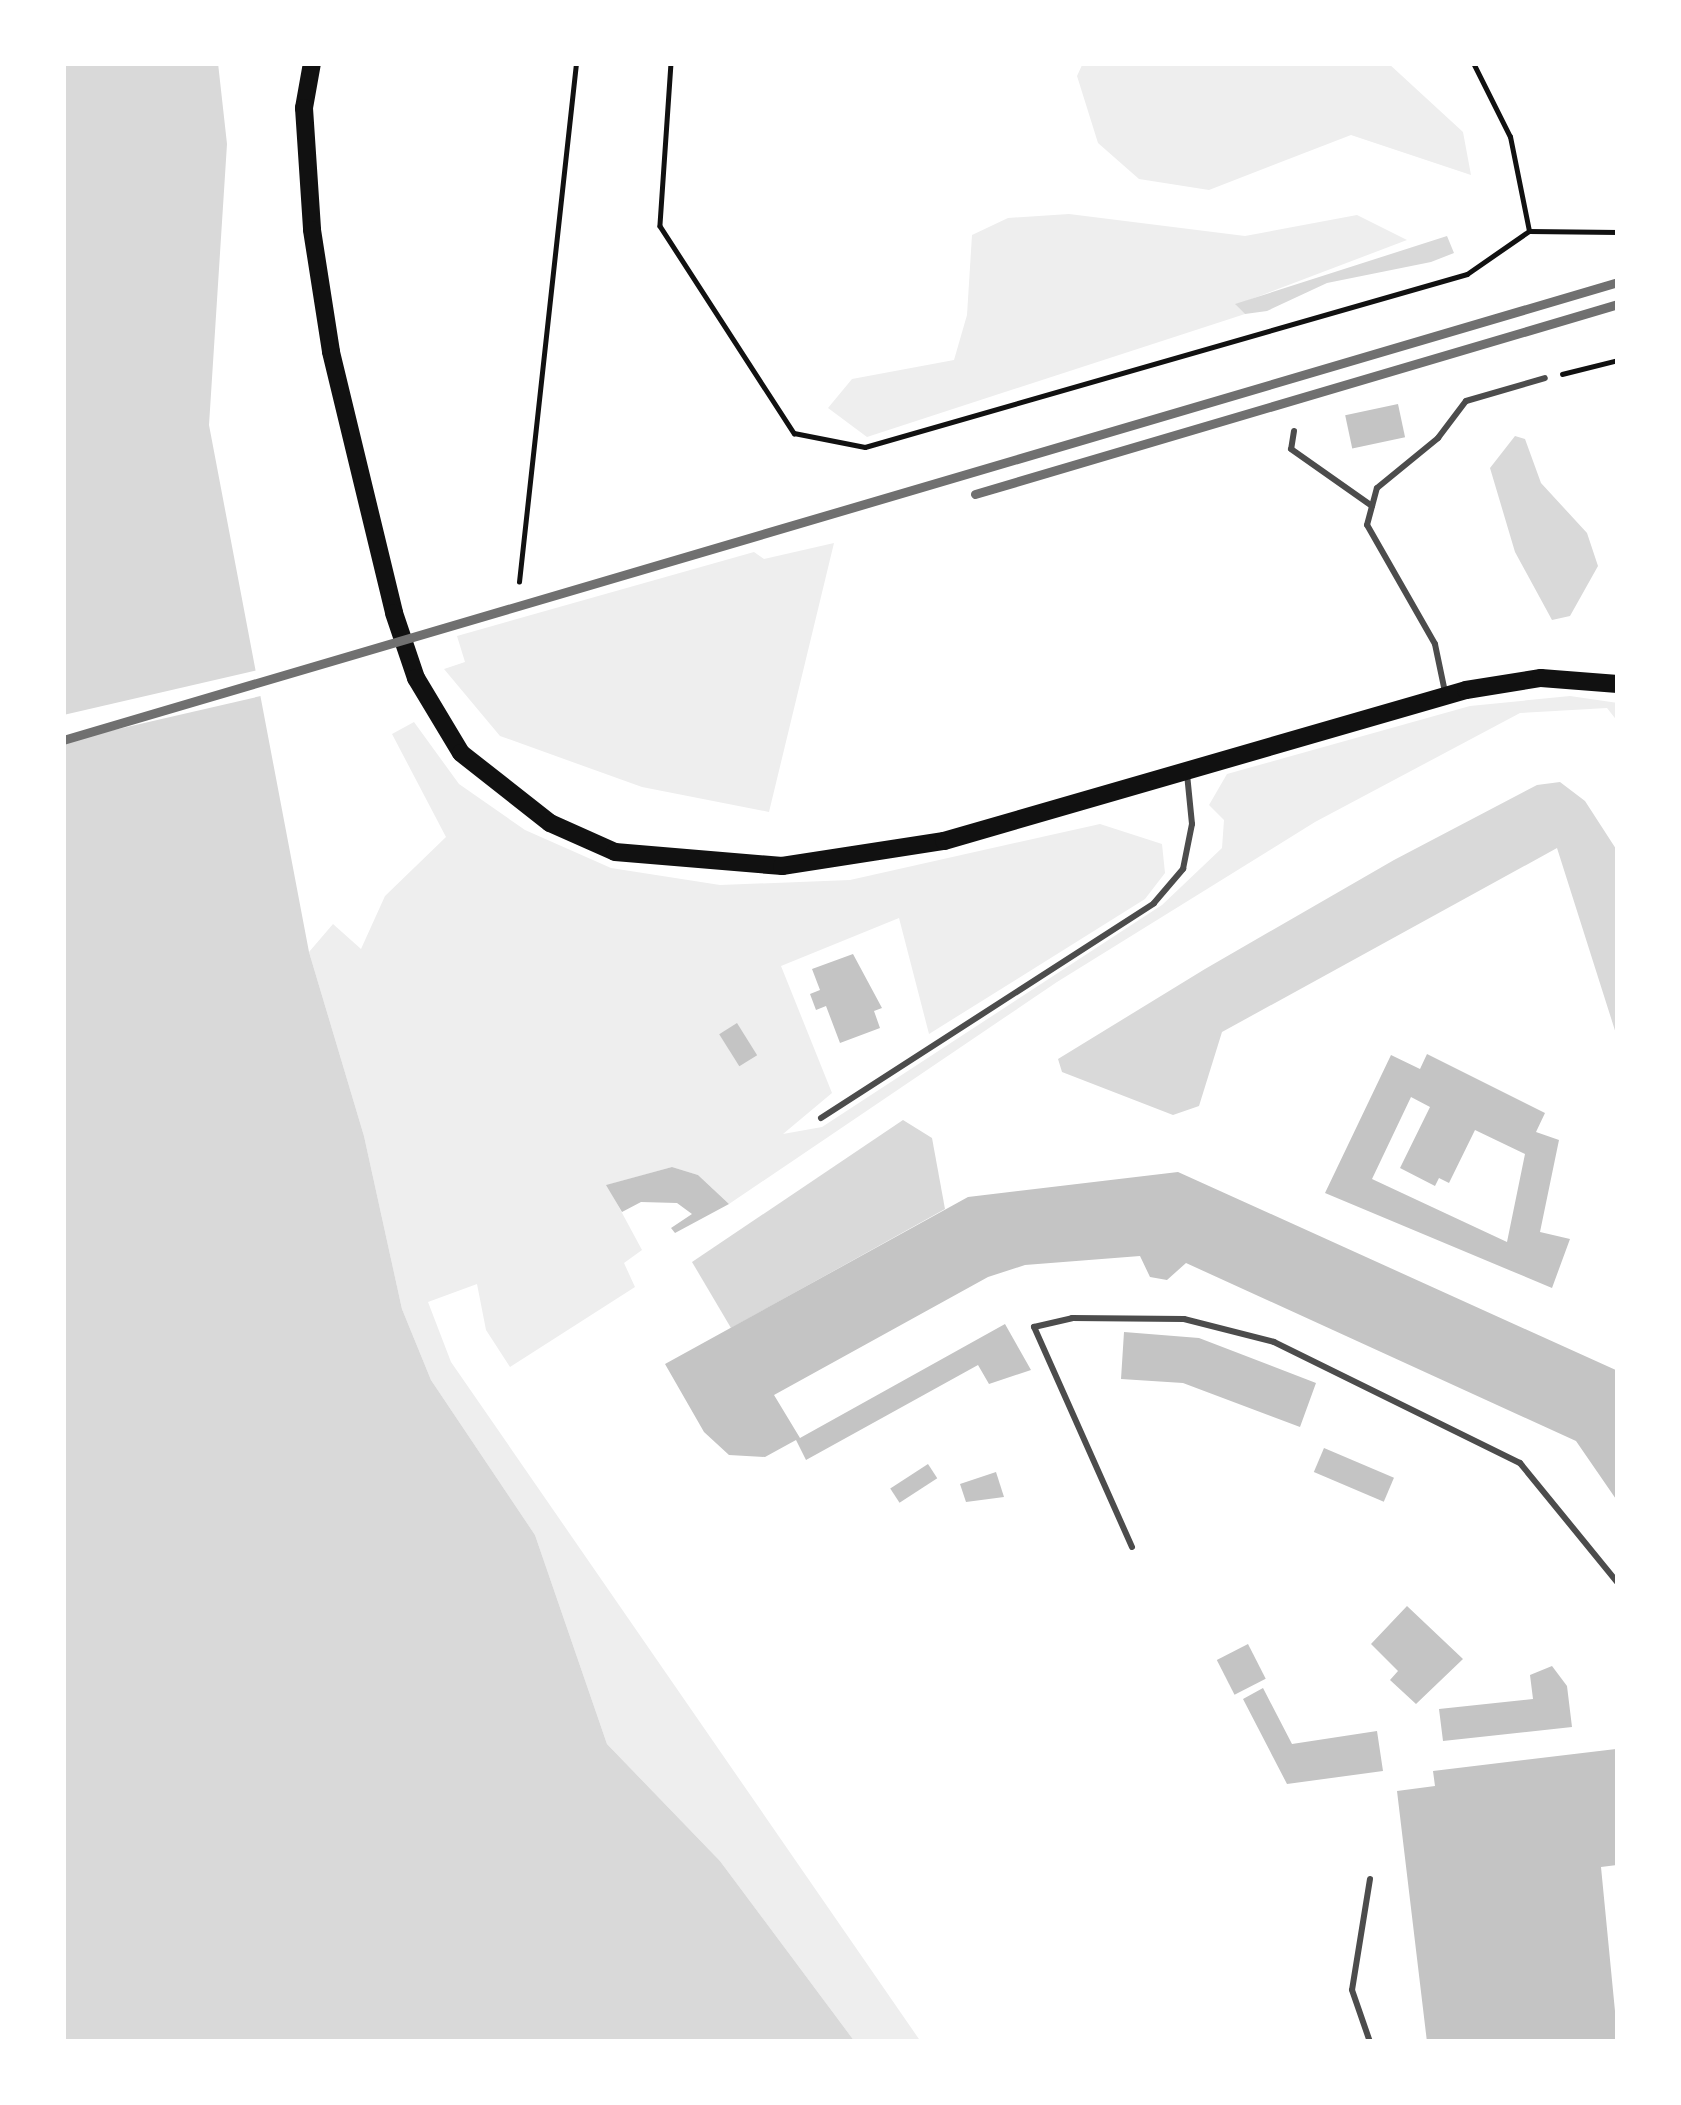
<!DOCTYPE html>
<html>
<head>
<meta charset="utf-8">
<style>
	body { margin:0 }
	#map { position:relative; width:1681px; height:2105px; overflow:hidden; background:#fff; font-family:Overpass,sans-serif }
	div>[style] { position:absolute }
	.green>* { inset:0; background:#eee }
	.water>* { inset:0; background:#d9d9d9 }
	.pier>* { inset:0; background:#fff; transform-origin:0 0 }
	.building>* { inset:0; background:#c4c4c4; transform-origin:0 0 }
	.path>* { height:4.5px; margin:-2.25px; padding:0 2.25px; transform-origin:2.25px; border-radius:2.25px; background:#111 }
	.service>* { height:6px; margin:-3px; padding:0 3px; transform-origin:3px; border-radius:3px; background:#4c4c4c }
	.primary>* { height:18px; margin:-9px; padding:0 9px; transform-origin:9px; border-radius:9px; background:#111 }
	.rail>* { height:9px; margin:-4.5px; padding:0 4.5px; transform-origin:4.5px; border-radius:4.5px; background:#707070 }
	span { translate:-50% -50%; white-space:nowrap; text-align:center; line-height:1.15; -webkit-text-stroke:9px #fff; paint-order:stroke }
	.frame { position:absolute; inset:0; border:66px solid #fff; pointer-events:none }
</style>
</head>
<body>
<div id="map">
	<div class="green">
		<i style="clip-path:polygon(1083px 63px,1388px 63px,1463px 132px,1471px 175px,1351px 135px,1209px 190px,1139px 179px,1098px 143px,1077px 76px)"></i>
		<i style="clip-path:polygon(1069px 214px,1245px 236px,1357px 215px,1407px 240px,1236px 305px,1245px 314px,867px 437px,828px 408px,852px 379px,954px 360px,967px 315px,972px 235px,1008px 218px)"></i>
		<i style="clip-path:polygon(834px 543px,769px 812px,642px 787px,500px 736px,444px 669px,465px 662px,457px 636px,754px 552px,764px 559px)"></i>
		<i style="clip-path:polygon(1570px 696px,1618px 703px,1618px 722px,1607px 708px,1520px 713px,1315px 822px,1057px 982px,729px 1204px,698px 1175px,672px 1167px,607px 1185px,642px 1250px,624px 1263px,635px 1287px,510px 1367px,486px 1330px,477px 1284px,428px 1302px,451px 1362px,921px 2042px,855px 2042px,720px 1861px,607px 1744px,535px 1535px,431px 1380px,402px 1309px,364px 1136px,309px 952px,333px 924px,361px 949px,385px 896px,446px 837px,392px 734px,414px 722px,459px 784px,525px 830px,611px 868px,720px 885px,850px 880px,1100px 824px,1162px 844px,1165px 873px,1145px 899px,929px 1034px,899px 918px,781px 966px,832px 1093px,783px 1134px,822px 1127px,1162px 905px,1222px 848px,1224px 820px,1209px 805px,1227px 774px,1470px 706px)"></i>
	</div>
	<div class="water">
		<i style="clip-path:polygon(63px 63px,218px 63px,227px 144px,209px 425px,309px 952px,364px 1136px,402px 1309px,431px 1380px,535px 1535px,607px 1744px,720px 1861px,855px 2042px,63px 2042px)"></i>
		<i style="clip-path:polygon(1447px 236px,1454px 253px,1431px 262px,1327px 283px,1267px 311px,1245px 314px,1235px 304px)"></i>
		<i style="clip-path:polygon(1515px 436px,1525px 439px,1541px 483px,1587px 533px,1598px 566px,1570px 616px,1552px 620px,1515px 552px,1490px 468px)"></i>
		<i style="clip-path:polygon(1560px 782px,1585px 801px,1618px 852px,1618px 1040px,1557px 848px,1222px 1032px,1199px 1106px,1173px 1115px,1062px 1072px,1058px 1059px,1205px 969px,1394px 860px,1537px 785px)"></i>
		<i style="clip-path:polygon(903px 1120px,932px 1138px,945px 1209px,731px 1328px,692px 1262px)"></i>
	</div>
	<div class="pier">
		<i style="left:258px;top:670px;width:26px;height:203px;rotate:77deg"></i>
	</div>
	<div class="building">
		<i style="left:1398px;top:404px;width:34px;height:54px;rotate:78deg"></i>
		<i style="clip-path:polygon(853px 954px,882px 1008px,874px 1011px,880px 1028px,840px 1043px,826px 1006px,816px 1010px,810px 994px,820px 990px,812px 969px)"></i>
		<i style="left:737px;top:1023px;width:38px;height:21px;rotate:58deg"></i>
		<i style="clip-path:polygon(evenodd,1427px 1054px,1545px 1113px,1536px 1132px,1559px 1140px,1540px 1232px,1570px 1239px,1552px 1288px,1325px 1193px,1391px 1055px,1420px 1069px,1427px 1054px,1411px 1097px,1430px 1107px,1400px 1168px,1435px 1186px,1439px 1178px,1449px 1183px,1475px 1130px,1525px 1154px,1507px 1242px,1372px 1179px,1411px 1097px)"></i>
		<i style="clip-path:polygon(672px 1167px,698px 1175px,729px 1204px,675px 1233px,671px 1228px,692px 1214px,677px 1203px,641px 1202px,622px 1212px,606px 1185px)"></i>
		<i style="clip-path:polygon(1178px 1172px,1618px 1371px,1618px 1502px,1576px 1441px,1186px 1263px,1167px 1280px,1150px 1277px,1140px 1256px,1025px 1265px,988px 1277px,774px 1395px,800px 1438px,1005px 1324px,1031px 1370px,989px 1384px,978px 1365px,806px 1460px,796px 1440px,765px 1457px,729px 1455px,704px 1432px,665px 1364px,968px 1197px)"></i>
		<i style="clip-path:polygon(1124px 1332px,1199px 1338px,1316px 1383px,1300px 1427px,1183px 1383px,1121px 1379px)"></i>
		<i style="left:1324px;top:1448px;width:76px;height:26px;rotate:23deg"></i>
		<i style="left:928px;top:1464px;width:17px;height:45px;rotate:57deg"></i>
		<i style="clip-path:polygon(996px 1472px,1004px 1497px,966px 1502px,960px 1484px)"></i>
		<i style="clip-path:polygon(1407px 1606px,1463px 1659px,1416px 1704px,1390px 1680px,1398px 1671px,1371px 1644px)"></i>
		<i style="left:1248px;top:1644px;width:39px;height:35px;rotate:63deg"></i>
		<i style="clip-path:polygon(1552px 1666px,1567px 1686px,1572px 1727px,1443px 1741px,1439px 1709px,1533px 1699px,1530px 1675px)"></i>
		<i style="clip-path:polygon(1263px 1688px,1292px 1744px,1377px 1731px,1383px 1771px,1287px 1784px,1243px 1699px)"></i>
		<i style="clip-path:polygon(1616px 1749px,1617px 1865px,1601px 1867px,1618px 2042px,1427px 2042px,1397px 1791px,1435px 1786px,1433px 1771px)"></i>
	</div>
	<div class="path">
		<i style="left:671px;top:63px;width:163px;rotate:93.9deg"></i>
		<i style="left:660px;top:226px;width:247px;rotate:57.1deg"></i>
		<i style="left:794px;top:433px;width:72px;rotate:11.2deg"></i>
		<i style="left:865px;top:447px;width:626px;rotate:-16.03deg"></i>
		<i style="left:1467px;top:274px;width:75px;rotate:-34.7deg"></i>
		<i style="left:1529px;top:231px;width:96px;rotate:-101.4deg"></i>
		<i style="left:1510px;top:137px;width:83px;rotate:-116.6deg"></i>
		<i style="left:1529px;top:231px;width:89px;rotate:0.6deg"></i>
		<i style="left:1562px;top:374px;width:58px;rotate:-14deg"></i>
		<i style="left:519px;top:582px;width:522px;rotate:-83.73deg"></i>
	</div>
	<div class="service">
		<i style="left:1294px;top:431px;width:18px;rotate:99deg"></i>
		<i style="left:1291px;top:449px;width:99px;rotate:35.1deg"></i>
		<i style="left:1445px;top:692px;width:49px;rotate:-101.8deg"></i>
		<i style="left:1435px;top:644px;width:137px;rotate:-119.7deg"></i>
		<i style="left:1367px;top:525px;width:38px;rotate:-75deg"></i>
		<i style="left:1377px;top:488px;width:79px;rotate:-39.3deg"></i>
		<i style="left:1438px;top:438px;width:46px;rotate:-52.9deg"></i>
		<i style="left:1466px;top:401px;width:82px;rotate:-16.2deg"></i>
		<i style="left:821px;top:1118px;width:396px;rotate:-32.8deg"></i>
		<i style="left:1154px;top:903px;width:45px;rotate:-49.5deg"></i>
		<i style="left:1183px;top:869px;width:46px;rotate:-78.7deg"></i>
		<i style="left:1192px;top:824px;width:50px;rotate:-95.7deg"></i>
		<i style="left:1132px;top:1547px;width:241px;rotate:-114deg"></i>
		<i style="left:1034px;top:1327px;width:39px;rotate:-13deg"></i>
		<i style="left:1072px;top:1318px;width:112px;rotate:0.5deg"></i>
		<i style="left:1184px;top:1319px;width:93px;rotate:14.3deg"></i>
		<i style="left:1274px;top:1342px;width:274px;rotate:26.2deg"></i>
		<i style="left:1520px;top:1463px;width:155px;rotate:50.8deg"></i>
		<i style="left:1370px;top:1879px;width:112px;rotate:99.2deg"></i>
		<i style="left:1352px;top:1990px;width:55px;rotate:70.9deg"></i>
	</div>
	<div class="primary">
		<i style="left:312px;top:63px;width:46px;rotate:100.1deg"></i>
		<i style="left:304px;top:108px;width:122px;rotate:86.2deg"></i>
		<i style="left:312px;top:230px;width:123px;rotate:81.1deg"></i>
		<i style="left:331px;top:352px;width:268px;rotate:76.4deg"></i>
		<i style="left:394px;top:613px;width:69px;rotate:71.3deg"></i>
		<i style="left:416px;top:678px;width:87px;rotate:59deg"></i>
		<i style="left:461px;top:753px;width:113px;rotate:38.2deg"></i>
		<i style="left:550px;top:823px;width:71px;rotate:24deg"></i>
		<i style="left:615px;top:852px;width:168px;rotate:4.8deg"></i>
		<i style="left:782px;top:866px;width:164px;rotate:-8.8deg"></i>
		<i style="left:944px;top:841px;width:543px;rotate:-16.13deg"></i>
		<i style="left:1466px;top:690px;width:76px;rotate:-9.1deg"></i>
		<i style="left:1541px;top:678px;width:77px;rotate:4.5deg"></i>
	</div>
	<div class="rail">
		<i style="left:975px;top:494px;width:670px;rotate:-16.46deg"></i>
		<i style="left:63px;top:740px;width:1621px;rotate:-16.41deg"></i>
	</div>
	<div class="frame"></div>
</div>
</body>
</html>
